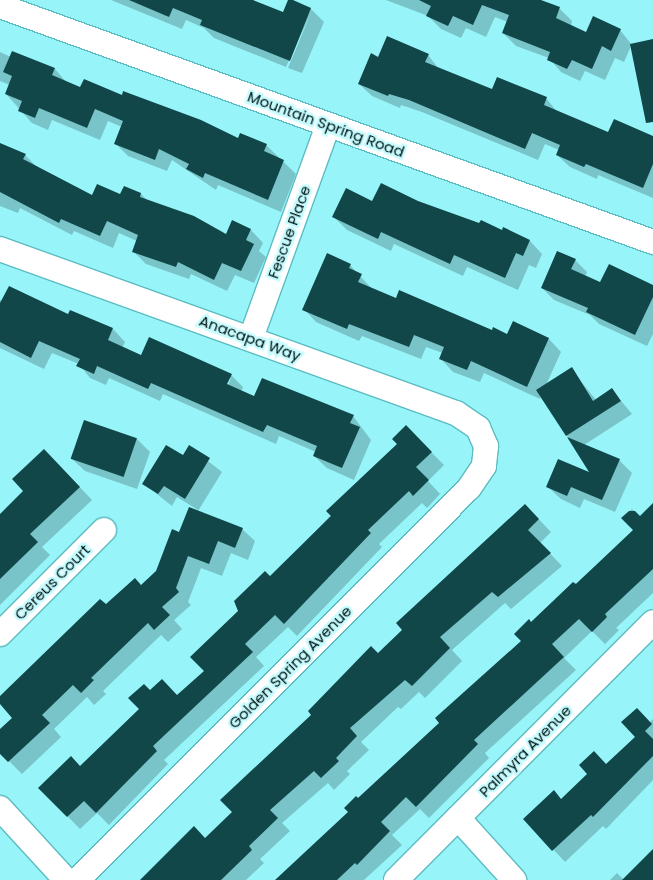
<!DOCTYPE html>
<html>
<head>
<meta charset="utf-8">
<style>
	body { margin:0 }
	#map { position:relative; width:653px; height:880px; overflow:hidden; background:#97f5fa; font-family:Poppins,sans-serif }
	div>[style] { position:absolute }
	.shadow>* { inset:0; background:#0003 }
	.building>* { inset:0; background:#12474a; transform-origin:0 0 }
	.roads { filter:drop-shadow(1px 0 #5dbcc1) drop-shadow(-1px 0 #5dbcc1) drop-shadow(0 1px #5dbcc1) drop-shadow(0 -1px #5dbcc1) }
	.street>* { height:24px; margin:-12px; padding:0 12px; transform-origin:12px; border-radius:12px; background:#fff }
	span { translate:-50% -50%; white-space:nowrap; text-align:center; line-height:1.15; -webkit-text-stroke:5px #c6fbfe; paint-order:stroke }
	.street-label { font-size:15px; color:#011415 }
</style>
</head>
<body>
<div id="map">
	<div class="shadow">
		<i style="clip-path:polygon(111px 0,243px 0,284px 14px,289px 0,311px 9px,324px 22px,302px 73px,288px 68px,311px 13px,286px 67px,214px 38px,204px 28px,186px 20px,182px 29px)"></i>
		<i style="clip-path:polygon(386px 0,538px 0,560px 9px,572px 21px,571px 25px,586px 34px,620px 30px,632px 45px,653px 40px,653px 109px,631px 46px,624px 62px,615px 58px,605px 80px,585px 71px,580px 81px,561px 72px,549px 58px,516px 46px,503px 33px,508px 22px,495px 17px,486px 37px,466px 28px,461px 38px,441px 29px,428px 16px)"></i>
		<i style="clip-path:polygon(0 52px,11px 57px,12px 52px,55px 69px,67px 83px,238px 140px,266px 145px,296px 174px,281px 212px,218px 185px,216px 190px,172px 160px,167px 171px,128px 156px,115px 143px,122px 127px,108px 121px,100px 140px,52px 120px,48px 130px,32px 123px,6px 94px,10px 85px,0 81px)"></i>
		<i style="clip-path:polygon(428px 55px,439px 69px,492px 91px,546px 98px,558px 113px,609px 134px,653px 137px,653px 198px,598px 175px,597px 179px,570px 167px,557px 155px,559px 150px,545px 144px,538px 160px,422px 112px,401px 105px,400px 108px,372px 96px,359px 84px,379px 58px)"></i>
		<i style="clip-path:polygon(0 152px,25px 155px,38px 168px,93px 197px,141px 194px,148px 201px,226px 235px,251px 230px,263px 243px,259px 251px,266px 257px,254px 283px,235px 275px,227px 291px,191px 274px,189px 279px,146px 264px,133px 251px,137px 241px,119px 233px,113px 248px,74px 231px,72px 235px,20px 208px,18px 213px,0 206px)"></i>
		<i style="clip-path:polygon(417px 202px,502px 231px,503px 229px,530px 241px,542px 254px,536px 268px,529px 265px,518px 290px,467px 267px,463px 276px,394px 244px,391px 251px,347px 230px,334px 217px,373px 203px)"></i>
		<i style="clip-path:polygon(575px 260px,587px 272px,585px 277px,601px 283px,653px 287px,653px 334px,647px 346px,599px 324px,590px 315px,554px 300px,542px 288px)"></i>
		<i style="clip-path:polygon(350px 265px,373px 290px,396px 300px,508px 336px,513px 323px,549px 339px,561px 352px,546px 385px,571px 369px,596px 400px,612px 390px,632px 414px,584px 445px,619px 460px,632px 473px,615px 512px,584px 499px,580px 508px,561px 499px,548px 487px,592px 474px,541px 395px,540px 399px,484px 373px,480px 382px,453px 372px,441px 359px,443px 353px,426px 347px,421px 359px,362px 336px,359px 341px,316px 322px,304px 309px)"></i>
		<i style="clip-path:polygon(evenodd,0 300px,69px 316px,71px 311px,113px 329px,125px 342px,122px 348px,142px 357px,231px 375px,243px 387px,241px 392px,255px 398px,353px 416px,371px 440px,354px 480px,327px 468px,314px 456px,316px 452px,279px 436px,276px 444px,163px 394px,160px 401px,109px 378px,106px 385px,90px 378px,79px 364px,52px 353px,44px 369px,0 348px,0 300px,228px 378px,231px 378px,226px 390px,223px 389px,228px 378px)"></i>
		<i style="clip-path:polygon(85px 421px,137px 439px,150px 452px,137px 489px,85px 471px,72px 459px)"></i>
		<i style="clip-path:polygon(406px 427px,444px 465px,428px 481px,440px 494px,427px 508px,422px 503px,379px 544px,382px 547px,297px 636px,288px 627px,256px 657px,264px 666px,164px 760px,168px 764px,109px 825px,97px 813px,80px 829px,40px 788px,80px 767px,140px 709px,150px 692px,177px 697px,206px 671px,239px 611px,399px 444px)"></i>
		<i style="clip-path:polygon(190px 447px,222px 472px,198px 511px,242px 529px,255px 541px,248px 560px,231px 553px,222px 576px,201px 568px,188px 602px,191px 605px,174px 620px,182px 629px,168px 642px,161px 635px,103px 691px,106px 694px,94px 705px,87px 697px,54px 729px,61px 737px,22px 774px,0 752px,0 731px,14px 718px,0 703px,0 698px,106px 606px,141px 587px,157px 572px,198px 510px,177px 497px,172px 506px,143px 483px,184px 457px)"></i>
		<i style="clip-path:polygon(57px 463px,92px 500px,42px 547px,50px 555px,0 605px,0 515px)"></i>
		<i style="clip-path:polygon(525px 505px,551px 532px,540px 543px,562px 566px,511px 609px,505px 603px,452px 650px,462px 661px,425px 698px,419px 692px,401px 709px,398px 707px,361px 742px,369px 750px,347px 771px,350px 774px,334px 790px,328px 783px,282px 823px,290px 831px,260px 859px,264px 863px,246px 880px,148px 880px,205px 840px,233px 812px,378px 655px)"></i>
		<i style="clip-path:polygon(653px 505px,653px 593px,616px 628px,619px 630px,605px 644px,592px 631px,564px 658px,576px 670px,485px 753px,489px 758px,429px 818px,420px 809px,392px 835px,402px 845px,364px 880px,277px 880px,350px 812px,346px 808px,402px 761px,523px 641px,531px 624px,635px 530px,623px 518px,632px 509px,640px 517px)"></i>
		<i style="clip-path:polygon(653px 719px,653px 780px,606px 829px,603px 826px,565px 862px,525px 819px,562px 800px,606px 766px)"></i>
		<i style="clip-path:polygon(653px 851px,653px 880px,610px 880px,617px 873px,624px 880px)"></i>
	</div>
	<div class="building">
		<i style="clip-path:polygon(129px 0,253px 0,283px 12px,288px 0,293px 0,311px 8px,290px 61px,200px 25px,202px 20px,173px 8px,169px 17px)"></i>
		<i style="clip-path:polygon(419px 0,541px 0,560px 7px,556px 18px,586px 32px,593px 16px,621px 29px,611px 51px,602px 46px,592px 69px,572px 60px,567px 69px,547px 60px,550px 52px,502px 33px,509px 15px,482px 5px,473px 25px,453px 16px,448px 26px,426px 16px,431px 6px)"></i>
		<i style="clip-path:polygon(387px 36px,429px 54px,425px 62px,492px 89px,497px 77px,547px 97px,544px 105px,608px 132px,614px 119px,653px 136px,653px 164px,643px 188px,586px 164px,584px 167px,556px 155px,560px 145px,532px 133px,525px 149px,409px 100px,389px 94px,388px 96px,358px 84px,371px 53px,378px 57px)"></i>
		<i style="clip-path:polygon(653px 39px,653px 122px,646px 123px,630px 44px)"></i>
		<i style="clip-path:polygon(12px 51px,55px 68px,52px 75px,80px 87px,84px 79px,122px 95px,123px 91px,201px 120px,238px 138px,240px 133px,267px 144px,264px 151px,284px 160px,268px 200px,205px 173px,203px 178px,186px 169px,189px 164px,159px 149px,155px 160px,114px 144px,123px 121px,95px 109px,87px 128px,39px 108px,35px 118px,18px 111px,22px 101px,5px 94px,12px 76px,3px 72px)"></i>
		<i style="clip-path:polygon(0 143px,26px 154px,23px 159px,92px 195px,97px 184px,120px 194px,124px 186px,141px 193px,140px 197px,194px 216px,226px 234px,232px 220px,251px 229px,246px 240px,254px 244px,241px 271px,222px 263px,214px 280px,178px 262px,176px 267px,132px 252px,138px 235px,107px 221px,100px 236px,61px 219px,59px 223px,0 192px)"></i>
		<i style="clip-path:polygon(381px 183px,418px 201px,479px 223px,481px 220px,502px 230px,503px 227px,530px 240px,523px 256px,516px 253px,505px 278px,454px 255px,450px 264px,381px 232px,378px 239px,332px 217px,346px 188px,372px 201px)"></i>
		<i style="clip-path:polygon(557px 251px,576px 259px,571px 269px,600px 282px,609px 264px,653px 285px,653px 297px,635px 335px,586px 312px,588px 308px,541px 288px)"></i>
		<i style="clip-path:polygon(327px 253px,351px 264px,349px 268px,362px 274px,358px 282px,396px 298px,399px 290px,492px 330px,493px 327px,507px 334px,513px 321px,549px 338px,527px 387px,471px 361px,467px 370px,439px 359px,444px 347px,414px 335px,409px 347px,349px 324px,347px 329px,302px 310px)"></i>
		<i style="clip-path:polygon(9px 286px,68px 314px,70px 310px,113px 328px,108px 340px,141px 355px,149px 337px,232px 374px,227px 384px,254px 396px,262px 378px,354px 415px,350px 423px,360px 427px,342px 468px,313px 456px,317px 446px,267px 425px,263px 432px,151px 383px,148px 389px,97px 366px,94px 374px,76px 366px,80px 359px,39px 341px,31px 358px,0 342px,0 303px)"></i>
		<i style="clip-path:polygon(572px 367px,593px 401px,612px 388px,621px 401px,566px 436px,536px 390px)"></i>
		<i style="left:84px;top:420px;width:56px;height:41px;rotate:19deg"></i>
		<i style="clip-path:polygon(406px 425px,432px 452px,416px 467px,429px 480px,413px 496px,409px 491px,368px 530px,371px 533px,284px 624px,275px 615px,245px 644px,253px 652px,153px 746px,157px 751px,96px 813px,84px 801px,67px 817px,38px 788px,71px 756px,80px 766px,139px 709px,128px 698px,144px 684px,150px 690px,162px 679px,177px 695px,204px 671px,190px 657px,238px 611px,234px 601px,265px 571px,270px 576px,331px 516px,326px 511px,397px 444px,392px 439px)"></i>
		<i style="clip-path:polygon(567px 437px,620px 459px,602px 500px,571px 487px,567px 496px,546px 487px,558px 459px,589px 472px)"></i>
		<i style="clip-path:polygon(166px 445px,183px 455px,189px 445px,210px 458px,185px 499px,164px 486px,158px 494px,142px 484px)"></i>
		<i style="clip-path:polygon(44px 449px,80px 487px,30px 534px,38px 542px,0 579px,0 514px,23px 491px,12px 479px)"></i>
		<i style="clip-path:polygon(653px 503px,653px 569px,605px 614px,607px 617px,592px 632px,579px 619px,552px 644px,564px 657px,474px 740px,478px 744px,416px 807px,406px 797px,381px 822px,390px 831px,357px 865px,355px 863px,337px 880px,275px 880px,348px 812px,344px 808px,356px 796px,358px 798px,439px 723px,435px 718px,521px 641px,514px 634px,529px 619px,531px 622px,573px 582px,576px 584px,633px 530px,621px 518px,629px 511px,635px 511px,640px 516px)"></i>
		<i style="clip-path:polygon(525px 504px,539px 519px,528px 530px,551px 553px,498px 597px,492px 592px,440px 637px,450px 648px,412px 686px,405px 680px,350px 728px,357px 736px,336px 758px,339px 761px,321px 778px,314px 771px,270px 810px,278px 818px,249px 846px,252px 850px,221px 880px,140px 880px,194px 826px,205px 838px,232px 812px,220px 800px,311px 715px,308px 711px,371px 646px,378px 653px,402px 630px,396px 623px)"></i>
		<i style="clip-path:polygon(189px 507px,243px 528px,235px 548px,218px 541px,209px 564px,188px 556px,176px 588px,179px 592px,162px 607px,170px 615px,154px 630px,148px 623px,91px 678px,94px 680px,81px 693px,73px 685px,42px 715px,50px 723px,8px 762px,0 754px,0 729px,12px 718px,0 704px,0 696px,100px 599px,106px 604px,135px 578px,141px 585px,156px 571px,172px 529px,179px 532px)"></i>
		<i style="clip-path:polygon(637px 708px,652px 724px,645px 731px,653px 739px,653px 756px,593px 817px,591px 815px,552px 851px,523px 819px,554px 790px,561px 799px,587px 774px,579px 765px,594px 751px,606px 764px,635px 737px,621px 722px)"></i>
		<i style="clip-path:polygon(653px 849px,653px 880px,622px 880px)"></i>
	</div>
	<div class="roads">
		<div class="street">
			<i style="left:0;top:6px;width:694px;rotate:19.87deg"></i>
			<i style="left:0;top:249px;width:485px;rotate:19.8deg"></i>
			<i style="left:456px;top:413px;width:27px;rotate:34deg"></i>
			<i style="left:478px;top:428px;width:20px;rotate:66deg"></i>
			<i style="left:486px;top:446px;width:20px;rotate:96deg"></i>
			<i style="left:484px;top:466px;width:27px;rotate:124deg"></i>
			<i style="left:469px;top:488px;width:554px;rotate:134.93deg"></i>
			<i style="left:251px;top:338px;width:226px;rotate:-70.1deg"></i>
			<i style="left:0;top:634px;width:147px;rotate:-45deg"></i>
			<i style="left:0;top:808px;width:98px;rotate:47.5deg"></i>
			<i style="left:458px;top:818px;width:84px;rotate:47.9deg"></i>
			<i style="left:396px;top:880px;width:364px;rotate:-45.1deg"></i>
		</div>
	</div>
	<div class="street-label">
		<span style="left:326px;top:124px;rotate:20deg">Mountain Spring Road</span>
		<span style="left:289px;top:232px;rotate:-70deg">Fescue Place</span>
		<span style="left:250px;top:338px;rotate:20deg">Anacapa Way</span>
		<span style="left:52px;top:582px;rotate:-45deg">Cereus Court</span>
		<span style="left:290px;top:667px;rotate:-45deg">Golden Spring Avenue</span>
		<span style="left:525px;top:751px;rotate:-45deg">Palmyra Avenue</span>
	</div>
</div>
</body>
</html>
